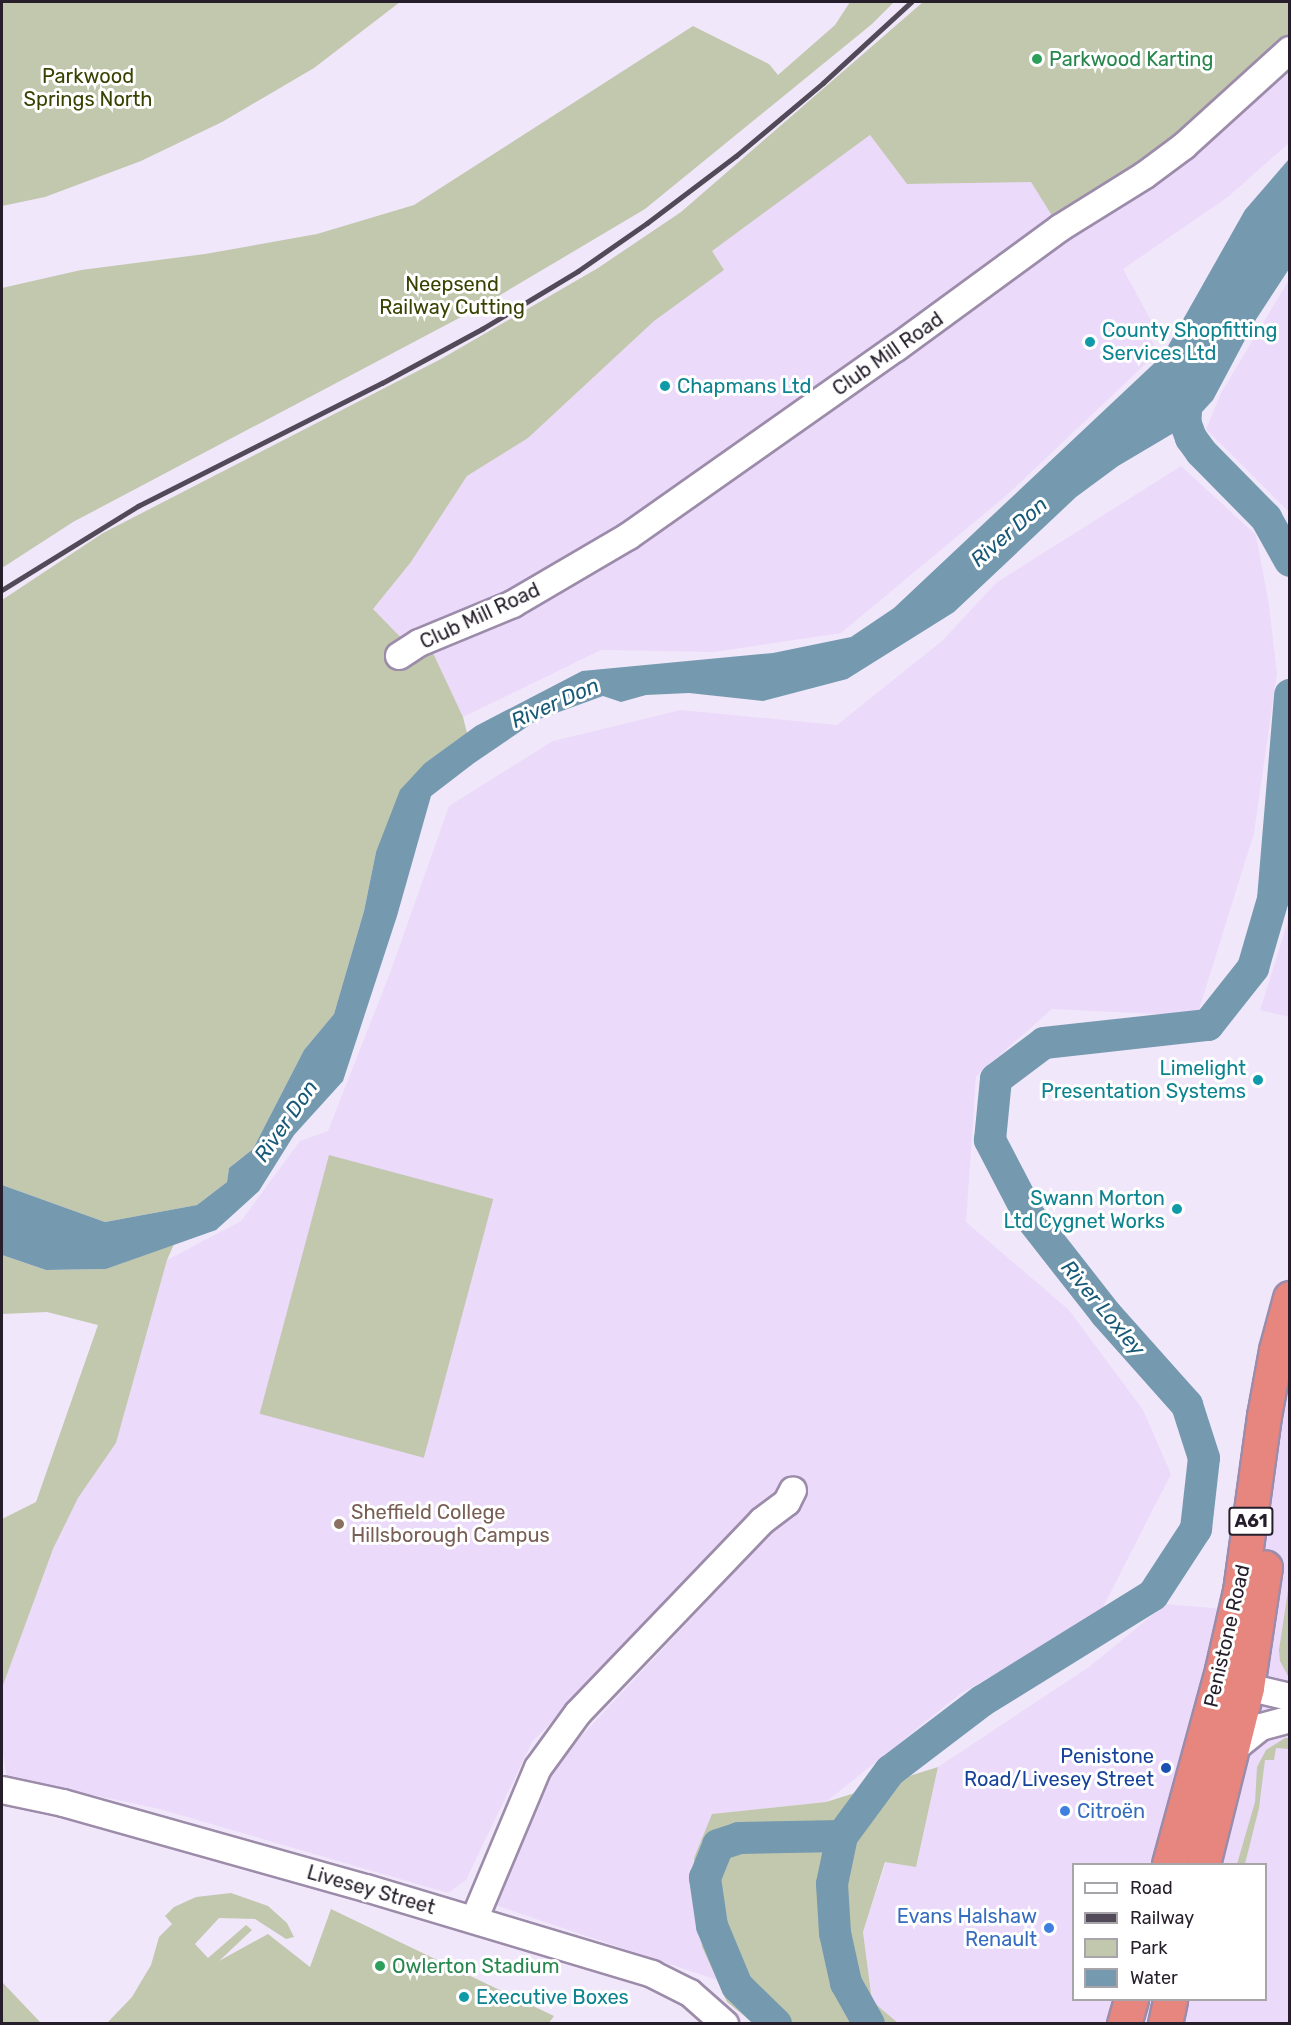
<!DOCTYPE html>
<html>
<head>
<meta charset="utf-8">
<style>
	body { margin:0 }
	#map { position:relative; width:1291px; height:2025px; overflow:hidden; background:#f1e7fa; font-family:Rubik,sans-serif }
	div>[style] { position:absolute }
	.built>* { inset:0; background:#ebdafa }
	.green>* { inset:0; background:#c2c8ae; transform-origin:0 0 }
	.water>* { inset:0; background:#759aaf }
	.river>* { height:32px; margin:-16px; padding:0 16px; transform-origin:16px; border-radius:16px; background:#759aaf }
	.roads { filter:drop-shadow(2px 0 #9c8caa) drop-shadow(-2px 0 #9c8caa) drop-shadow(0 2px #9c8caa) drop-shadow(0 -2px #9c8caa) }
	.minor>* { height:26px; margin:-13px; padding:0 13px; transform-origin:13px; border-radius:13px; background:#fff }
	.highway>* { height:33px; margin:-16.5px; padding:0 16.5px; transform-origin:16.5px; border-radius:16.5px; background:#e6867f }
	.rail>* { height:4.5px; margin:-2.25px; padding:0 2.25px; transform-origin:2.25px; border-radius:2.25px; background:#524a58 }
	.dots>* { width:16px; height:16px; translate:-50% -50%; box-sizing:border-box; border:3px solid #fff; border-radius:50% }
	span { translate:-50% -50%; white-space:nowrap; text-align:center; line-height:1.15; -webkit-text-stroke:6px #fff; paint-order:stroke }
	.shield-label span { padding:2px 4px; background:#fff; border:2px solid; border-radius:4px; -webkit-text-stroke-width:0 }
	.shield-label { font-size:18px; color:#261f2b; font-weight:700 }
	.leisure-label { font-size:20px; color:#27864d }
	.left { translate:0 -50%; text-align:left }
	.park-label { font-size:20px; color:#394202 }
	.culture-label { font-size:20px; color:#0d838f }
	.right { translate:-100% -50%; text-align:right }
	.street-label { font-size:20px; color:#261f2b }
	.education-label { font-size:20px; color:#785e54 }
	.transit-label { font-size:20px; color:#164399 }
	.shop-label { font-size:20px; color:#366cbe }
	.water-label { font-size:21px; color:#185978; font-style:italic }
	.frame { position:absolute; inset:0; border:3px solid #261f2b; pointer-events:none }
	.legend { position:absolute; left:1072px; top:1863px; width:195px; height:138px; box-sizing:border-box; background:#fff; border:2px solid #a8a5aa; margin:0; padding:8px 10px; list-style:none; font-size:18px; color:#261f2b }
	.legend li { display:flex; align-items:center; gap:12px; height:30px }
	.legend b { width:30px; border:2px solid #a8a5aa }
</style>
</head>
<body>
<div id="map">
	<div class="built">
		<i style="clip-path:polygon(1289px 37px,1289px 143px,1228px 197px,1123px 269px,1155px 328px,1147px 331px,1158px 352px,1008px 494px,841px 633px,714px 652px,601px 650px,463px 717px,433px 654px,416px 654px,373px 609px,411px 562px,467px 476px,528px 438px,654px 320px,723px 270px,711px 251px,870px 135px,907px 184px,1031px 182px,1056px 221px,1138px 170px)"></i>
		<i style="clip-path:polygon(1289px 280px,1289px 512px,1206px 429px,1221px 393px)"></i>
		<i style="clip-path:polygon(1181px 466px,1256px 535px,1268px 599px,1277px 673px,1254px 833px,1197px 1016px,1052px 1009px,976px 1076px,966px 1222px,1069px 1310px,1143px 1410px,1171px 1474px,1100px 1613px,960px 1694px,826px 1802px,712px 1814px,702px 1947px,717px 1980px,489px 1903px,557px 1762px,735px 1572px,715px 1553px,532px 1742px,466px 1880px,448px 1893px,160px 1809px,7px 1777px,2px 1749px,2px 1688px,53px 1549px,78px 1498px,116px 1443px,167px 1260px,241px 1221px,300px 1141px,328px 1131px,390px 973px,449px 806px,553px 741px,681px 710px,837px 725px,942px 641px,996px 583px)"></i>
		<i style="clip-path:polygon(1289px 918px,1290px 1017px,1289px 1017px,1260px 1010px)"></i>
		<i style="clip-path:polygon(evenodd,1289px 1374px,1289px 2023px,898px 2023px,872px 2001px,863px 1932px,886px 1862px,916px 1867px,938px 1767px,1089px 1667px,1166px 1604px,1248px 1611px,1289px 1374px,1074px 1864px,1266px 1864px,1266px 2000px,1074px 2000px,1074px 1864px)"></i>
	</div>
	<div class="green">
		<i style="clip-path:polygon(2px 2px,400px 2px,314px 68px,222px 122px,141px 161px,45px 197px,2px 206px)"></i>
		<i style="clip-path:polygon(850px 2px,894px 2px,872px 24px,645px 209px,480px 307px,73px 522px,2px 568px,2px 288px,81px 270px,205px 254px,317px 234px,414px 205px,693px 26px,769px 64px,778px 75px,835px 25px)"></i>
		<i style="clip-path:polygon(923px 2px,1289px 2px,1289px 37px,1138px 170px,1056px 222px,1031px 182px,907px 184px,870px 135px,712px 251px,724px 270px,654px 321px,528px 438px,467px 476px,411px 562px,373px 609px,416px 653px,433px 653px,463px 717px,467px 733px,425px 763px,376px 852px,364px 911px,334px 1014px,304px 1050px,253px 1149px,229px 1168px,227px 1182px,197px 1205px,105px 1222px,2px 1185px,2px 600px,103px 533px,441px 359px,598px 268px,681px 212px)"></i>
		<i style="left:329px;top:1155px;width:170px;height:268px;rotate:15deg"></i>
		<i style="clip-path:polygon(174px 1244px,167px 1260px,116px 1443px,78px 1498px,53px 1549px,2px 1688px,2px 1519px,36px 1502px,98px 1325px,47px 1312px,2px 1314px,2px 1255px,46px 1270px,106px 1269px)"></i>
		<i style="clip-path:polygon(1289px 1584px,1289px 1678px,1280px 1661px,1279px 1650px)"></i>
		<i style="clip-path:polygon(1285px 1738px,1289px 1738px,1289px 1749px,1276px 1748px,1274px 1760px,1265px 1760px,1259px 1808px,1245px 1864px,1237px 1864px,1255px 1802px,1257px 1767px,1266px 1750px)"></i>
		<i style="clip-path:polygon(938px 1767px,916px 1867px,885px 1862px,863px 1932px,872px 2001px,898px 2023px,753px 2023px,727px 2002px,702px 1947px,694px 1858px,712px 1814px,826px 1802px)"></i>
		<i style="clip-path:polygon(231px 1893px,268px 1906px,287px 1923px,294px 1937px,286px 1939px,255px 1919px,219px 1918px,195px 1944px,208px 1958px,246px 1925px,252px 1930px,219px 1961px,268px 1934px,310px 1967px,331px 1909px,554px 2016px,548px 2024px,107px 2023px,132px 1997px,151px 1965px,159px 1937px,172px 1924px,165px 1916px,174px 1907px,196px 1897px)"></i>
		<i style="clip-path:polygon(2px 1982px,41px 2023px,2px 2023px)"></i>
	</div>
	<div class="water">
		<i style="clip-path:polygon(1289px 159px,1289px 269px,1255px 321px,1213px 400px,1202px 412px,1201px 428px,1191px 438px,1185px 442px,1177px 431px,1118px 466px,1076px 497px,954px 612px,847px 679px,763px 701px,689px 693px,646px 695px,621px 702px,603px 696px,537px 720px,474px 763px,431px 796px,397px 916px,343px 1081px,294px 1135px,259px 1191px,216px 1230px,106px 1269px,46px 1270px,2px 1255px,2px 1185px,105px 1222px,197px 1205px,227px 1182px,229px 1168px,253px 1149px,304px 1050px,334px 1014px,364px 911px,376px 852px,400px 790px,425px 763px,476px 726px,582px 671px,773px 653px,851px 637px,894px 608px,1163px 355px,1245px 210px)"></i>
	</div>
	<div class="river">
		<i style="left:1176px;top:397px;width:44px;rotate:69.9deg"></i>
		<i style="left:1191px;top:438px;width:17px;rotate:54deg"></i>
		<i style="left:1201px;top:452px;width:93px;rotate:45.4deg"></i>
		<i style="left:1266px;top:518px;width:49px;rotate:60.8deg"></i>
		<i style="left:776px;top:2024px;width:54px;rotate:-135.7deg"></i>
		<i style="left:737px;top:1986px;width:65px;rotate:-112.6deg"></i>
		<i style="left:712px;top:1926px;width:49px;rotate:-98.3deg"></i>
		<i style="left:705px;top:1878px;width:35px;rotate:-68deg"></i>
		<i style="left:718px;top:1845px;width:22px;rotate:-18deg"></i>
		<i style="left:739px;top:1838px;width:103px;rotate:-1.1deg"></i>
		<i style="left:869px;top:2024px;width:47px;rotate:-119.3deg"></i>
		<i style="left:846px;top:1983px;width:51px;rotate:-102.4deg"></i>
		<i style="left:835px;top:1933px;width:49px;rotate:-93.5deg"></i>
		<i style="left:832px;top:1884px;width:49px;rotate:-78.2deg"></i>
		<i style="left:842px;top:1836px;width:81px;rotate:-53.6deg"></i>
		<i style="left:890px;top:1771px;width:116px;rotate:-37.3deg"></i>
		<i style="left:982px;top:1701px;width:201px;rotate:-31.8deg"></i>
		<i style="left:1153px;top:1595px;width:79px;rotate:-56.9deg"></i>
		<i style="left:1196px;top:1529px;width:71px;rotate:-83.6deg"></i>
		<i style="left:1204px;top:1458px;width:56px;rotate:-107.8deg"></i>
		<i style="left:1187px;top:1405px;width:122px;rotate:-131.7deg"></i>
		<i style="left:1106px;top:1314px;width:123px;rotate:-128.1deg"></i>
		<i style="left:1030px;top:1217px;width:87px;rotate:-117.5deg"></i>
		<i style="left:990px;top:1140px;width:61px;rotate:-84.4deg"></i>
		<i style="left:996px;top:1079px;width:60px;rotate:-36.9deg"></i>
		<i style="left:1044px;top:1043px;width:165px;rotate:-6.3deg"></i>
		<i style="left:1208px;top:1025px;width:73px;rotate:-51.7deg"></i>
		<i style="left:1253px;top:968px;width:72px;rotate:-73.8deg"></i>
		<i style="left:1273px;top:899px;width:205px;rotate:-85.2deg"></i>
	</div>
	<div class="roads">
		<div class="minor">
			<i style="left:399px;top:656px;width:24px;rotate:-33deg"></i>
			<i style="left:419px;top:643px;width:102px;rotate:-22.5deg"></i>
			<i style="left:513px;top:604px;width:134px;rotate:-30.4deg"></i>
			<i style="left:629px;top:536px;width:327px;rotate:-35.2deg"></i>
			<i style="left:896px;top:348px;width:203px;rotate:-36.2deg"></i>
			<i style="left:1060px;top:228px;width:100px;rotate:-31.9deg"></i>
			<i style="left:1145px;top:175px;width:49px;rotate:-36.6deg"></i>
			<i style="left:1184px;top:146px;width:143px;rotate:-42.2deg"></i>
			<i style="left:1247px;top:1687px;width:44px;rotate:13.1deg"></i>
			<i style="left:1231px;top:1751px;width:38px;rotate:-39deg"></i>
			<i style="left:1261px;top:1727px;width:30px;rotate:-15deg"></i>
			<i style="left:2px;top:1790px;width:62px;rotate:12deg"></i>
			<i style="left:63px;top:1803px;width:315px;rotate:15.7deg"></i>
			<i style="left:366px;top:1888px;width:299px;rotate:16.7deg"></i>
			<i style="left:652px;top:1974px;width:42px;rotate:26.6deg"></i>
			<i style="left:690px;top:1993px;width:47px;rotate:41.5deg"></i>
			<i style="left:474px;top:1920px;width:165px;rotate:-67.2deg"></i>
			<i style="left:538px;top:1768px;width:68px;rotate:-54deg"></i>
			<i style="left:578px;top:1713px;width:266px;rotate:-46.2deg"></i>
			<i style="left:762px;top:1521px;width:31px;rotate:-37deg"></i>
			<i style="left:787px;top:1502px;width:13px;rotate:-63deg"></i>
		</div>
		<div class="highway">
			<i style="left:1169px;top:1864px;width:201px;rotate:-74.7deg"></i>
			<i style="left:1222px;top:1670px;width:81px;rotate:-77.2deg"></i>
			<i style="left:1240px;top:1591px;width:177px;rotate:-82.2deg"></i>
			<i style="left:1264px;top:1416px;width:67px;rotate:-79.7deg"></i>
			<i style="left:1276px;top:1350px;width:54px;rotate:-74.9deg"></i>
			<i style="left:1203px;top:1864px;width:182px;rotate:-76deg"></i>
			<i style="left:1247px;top:1687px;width:121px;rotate:-81.5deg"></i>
			<i style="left:1124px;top:2024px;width:25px;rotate:-74deg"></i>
			<i style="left:1165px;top:2024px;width:25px;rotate:-78deg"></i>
		</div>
	</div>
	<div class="rail">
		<i style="left:2px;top:590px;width:160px;rotate:-31.7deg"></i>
		<i style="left:138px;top:506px;width:273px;rotate:-26.8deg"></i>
		<i style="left:382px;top:383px;width:114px;rotate:-28.4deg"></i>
		<i style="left:482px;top:329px;width:112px;rotate:-31.1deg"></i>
		<i style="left:578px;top:271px;width:84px;rotate:-34.8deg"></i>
		<i style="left:647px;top:223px;width:111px;rotate:-37deg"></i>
		<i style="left:736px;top:156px;width:114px;rotate:-40deg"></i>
		<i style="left:823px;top:83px;width:120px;rotate:-42.6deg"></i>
	</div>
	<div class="dots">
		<i style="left:1037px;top:59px;background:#2e9e5b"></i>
		<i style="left:1090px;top:342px;background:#0f9aa8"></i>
		<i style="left:665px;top:386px;background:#0f9aa8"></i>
		<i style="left:1258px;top:1080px;background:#0f9aa8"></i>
		<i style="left:1177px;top:1209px;background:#0f9aa8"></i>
		<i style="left:339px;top:1524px;background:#8d6e63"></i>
		<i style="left:1166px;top:1768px;background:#1a4fb4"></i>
		<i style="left:1065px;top:1811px;background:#3f7fe0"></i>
		<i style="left:1049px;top:1928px;background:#3f7fe0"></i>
		<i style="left:380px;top:1966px;background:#2e9e5b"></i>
		<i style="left:464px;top:1997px;background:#0f9aa8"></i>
	</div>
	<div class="shield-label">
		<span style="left:1251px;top:1521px">A61</span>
	</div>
	<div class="leisure-label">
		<span class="left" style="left:1049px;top:59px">Parkwood Karting</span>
		<span class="left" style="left:392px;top:1966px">Owlerton Stadium</span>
	</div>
	<div class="park-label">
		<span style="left:88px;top:88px">Parkwood<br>Springs North</span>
		<span style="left:452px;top:296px">Neepsend<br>Railway Cutting</span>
	</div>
	<div class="culture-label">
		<span class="left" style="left:1102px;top:342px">County Shopfitting<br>Services Ltd</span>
		<span class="left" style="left:677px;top:386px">Chapmans Ltd</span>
		<span class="right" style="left:1246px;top:1080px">Limelight<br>Presentation Systems</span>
		<span class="right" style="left:1165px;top:1210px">Swann Morton<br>Ltd Cygnet Works</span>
		<span class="left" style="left:476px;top:1997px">Executive Boxes</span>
	</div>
	<div class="street-label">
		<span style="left:888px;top:354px;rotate:-35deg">Club Mill Road</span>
		<span style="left:480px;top:616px;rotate:-25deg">Club Mill Road</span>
		<span style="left:1227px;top:1636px;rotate:-77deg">Penistone Road</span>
		<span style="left:371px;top:1890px;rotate:16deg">Livesey Street</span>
	</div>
	<div class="education-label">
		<span class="left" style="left:351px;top:1524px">Sheffield College<br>Hillsborough Campus</span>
	</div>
	<div class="transit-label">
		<span class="right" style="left:1154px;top:1768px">Penistone<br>Road/Livesey Street</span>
	</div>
	<div class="shop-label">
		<span class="left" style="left:1077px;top:1811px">Citroën</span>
		<span class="right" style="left:1037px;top:1928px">Evans Halshaw<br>Renault</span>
	</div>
	<div class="water-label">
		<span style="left:1009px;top:532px;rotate:-41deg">River Don</span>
		<span style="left:555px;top:703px;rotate:-24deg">River Don</span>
		<span style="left:286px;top:1121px;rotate:-55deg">River Don</span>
		<span style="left:1103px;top:1308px;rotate:50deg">River Loxley</span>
	</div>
	<div class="frame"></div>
	<ul class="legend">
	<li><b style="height:8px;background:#fff"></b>Road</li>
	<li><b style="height:8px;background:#524a58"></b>Railway</li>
	<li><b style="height:16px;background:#c2c8ae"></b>Park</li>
	<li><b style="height:16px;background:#759aaf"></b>Water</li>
	</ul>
</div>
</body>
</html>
